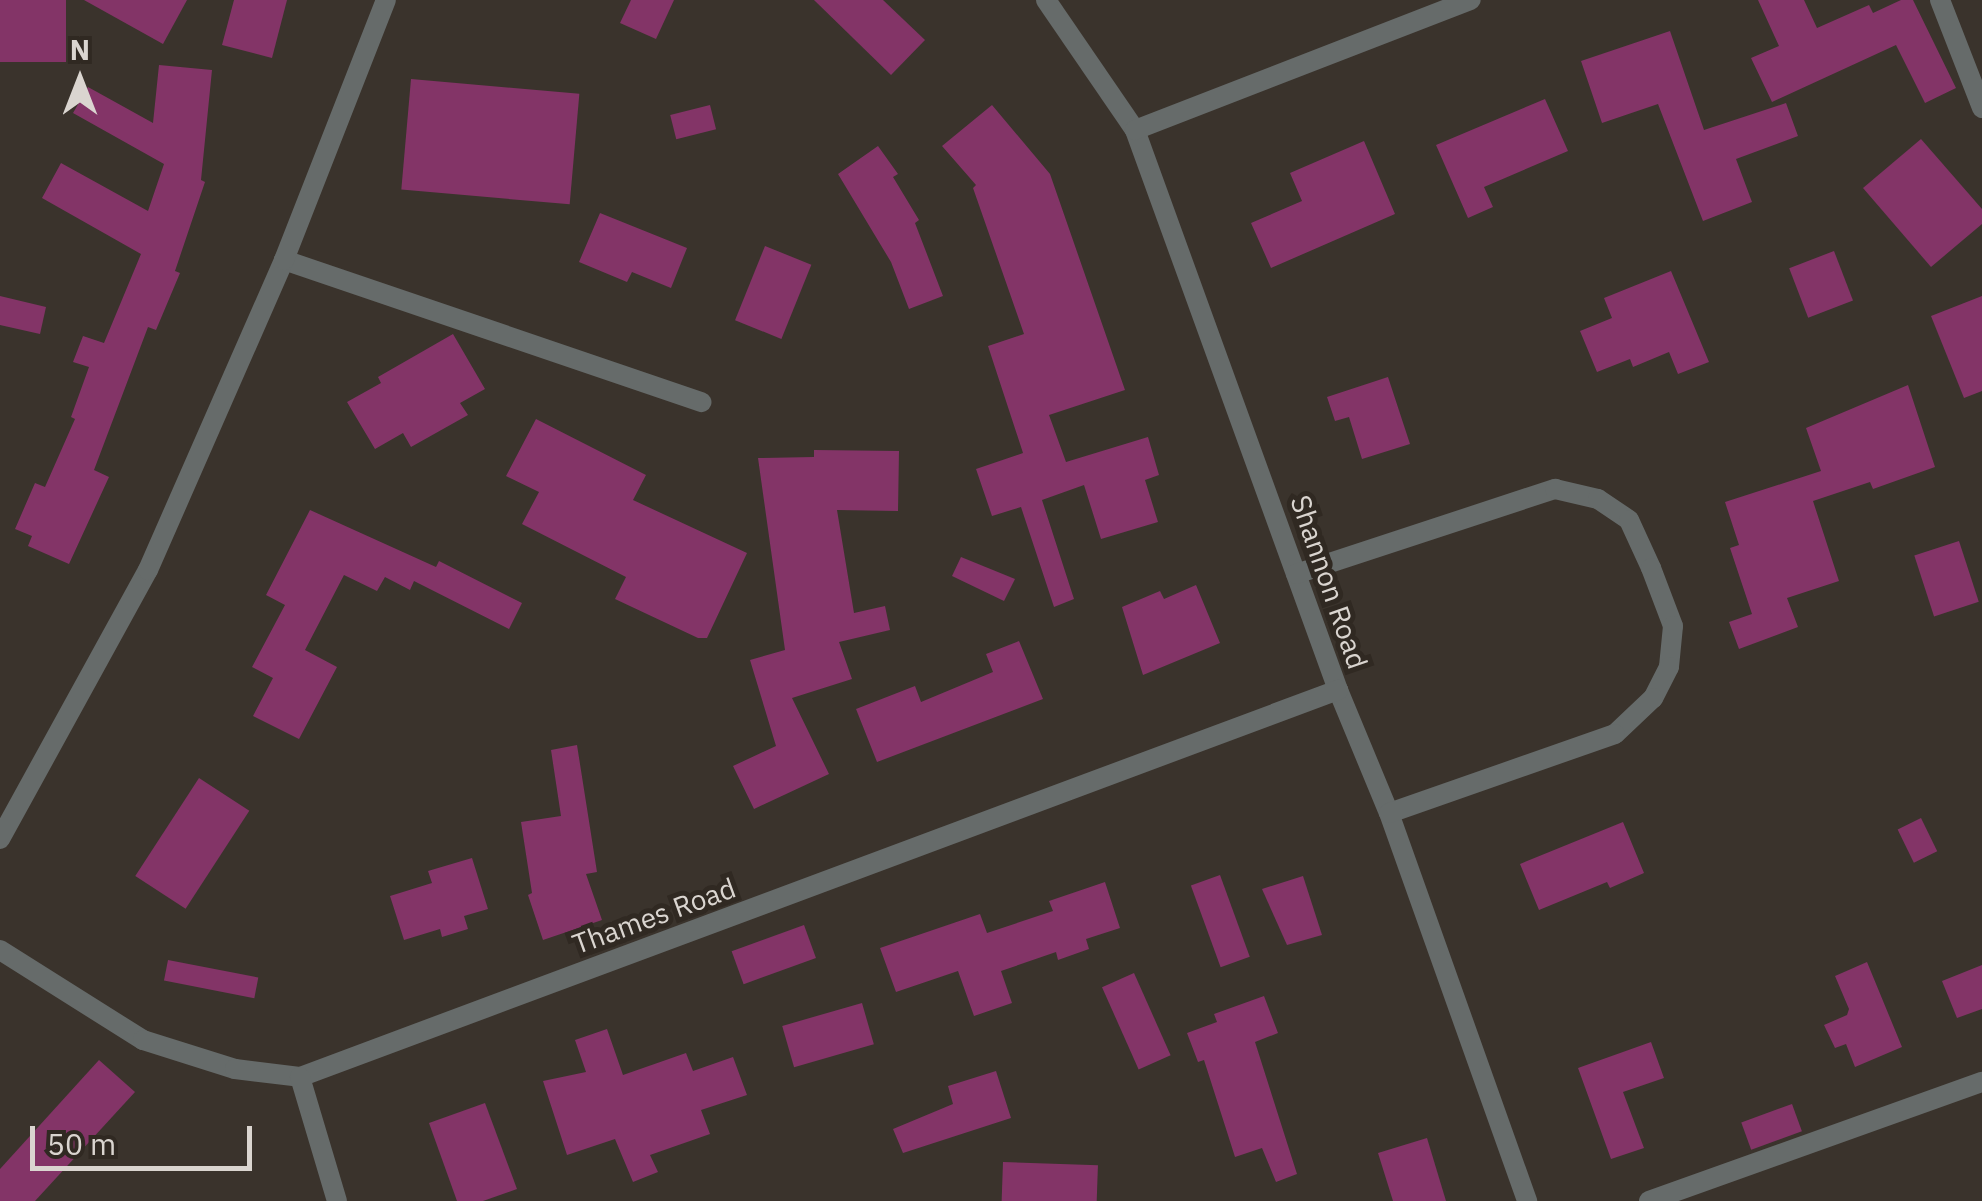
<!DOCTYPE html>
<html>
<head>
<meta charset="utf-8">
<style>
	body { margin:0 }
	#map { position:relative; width:1982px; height:1201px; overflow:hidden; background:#3a332c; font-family:"IBM Plex Sans",sans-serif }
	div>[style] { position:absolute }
	.building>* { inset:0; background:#833467; transform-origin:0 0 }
	.street>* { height:20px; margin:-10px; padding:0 10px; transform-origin:10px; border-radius:10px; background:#666b6a }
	span { translate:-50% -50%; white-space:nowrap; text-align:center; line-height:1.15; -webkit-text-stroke:10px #302922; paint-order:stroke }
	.street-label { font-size:28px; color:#dad5d0 }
	.north { position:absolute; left:30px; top:30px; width:100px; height:100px; -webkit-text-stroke:8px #302922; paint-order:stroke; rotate:0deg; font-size:28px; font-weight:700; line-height:40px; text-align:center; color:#dad5d0 }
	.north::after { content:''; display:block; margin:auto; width:35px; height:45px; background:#dad5d0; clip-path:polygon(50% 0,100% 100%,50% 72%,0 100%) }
	.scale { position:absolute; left:30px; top:1126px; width:222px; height:45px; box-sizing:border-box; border:5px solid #dad5d0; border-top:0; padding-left:12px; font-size:30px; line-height:35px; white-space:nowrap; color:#dad5d0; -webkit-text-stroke:8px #302922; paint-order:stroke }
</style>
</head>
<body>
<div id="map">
	<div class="building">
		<i style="left:0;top:0;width:66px;height:62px"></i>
		<i style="clip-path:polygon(84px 0,187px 0,163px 44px)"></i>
		<i style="clip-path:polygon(234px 0,287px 0,272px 58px,222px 45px)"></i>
		<i style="clip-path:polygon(631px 0,674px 0,656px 39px,620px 23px)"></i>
		<i style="clip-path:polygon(814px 0,883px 0,925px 40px,891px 75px)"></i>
		<i style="clip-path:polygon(1758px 0,1804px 0,1817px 28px,1869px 5px,1873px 13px,1901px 0,1913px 0,1956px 88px,1925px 103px,1896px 45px,1772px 102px,1751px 58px,1779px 46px)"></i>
		<i style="clip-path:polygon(1670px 31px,1704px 130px,1786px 103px,1798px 136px,1736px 159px,1752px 202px,1703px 221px,1658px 104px,1602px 123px,1581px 61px)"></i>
		<i style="clip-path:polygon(159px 65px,212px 70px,201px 180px,205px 182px,175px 271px,180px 273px,156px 330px,148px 327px,94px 470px,109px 477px,69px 564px,28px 546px,32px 536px,15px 529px,35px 483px,45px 487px,75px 419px,71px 417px,89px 367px,73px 362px,83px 336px,104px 343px,141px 254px,42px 198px,61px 163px,148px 211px,164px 164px,73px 113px,88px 87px,153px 123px)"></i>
		<i style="left:411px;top:79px;width:169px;height:111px;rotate:5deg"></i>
		<i style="clip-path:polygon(1545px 99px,1568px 151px,1484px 187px,1493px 207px,1468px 218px,1436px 145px)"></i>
		<i style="left:710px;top:105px;width:25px;height:41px;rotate:76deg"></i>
		<i style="clip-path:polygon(992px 105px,1050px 174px,1125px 390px,1049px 415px,1066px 462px,1148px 437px,1159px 475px,1145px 480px,1158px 522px,1101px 539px,1084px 485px,1042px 500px,1074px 599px,1054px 607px,1021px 507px,992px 516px,976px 469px,1023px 453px,988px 346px,1024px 334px,973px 188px,976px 185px,942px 146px)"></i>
		<i style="clip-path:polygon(1921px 139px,1982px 209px,1982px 224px,1931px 267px,1863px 188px)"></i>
		<i style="clip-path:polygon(1364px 141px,1395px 214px,1271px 268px,1251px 223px,1302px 201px,1290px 173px)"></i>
		<i style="clip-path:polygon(878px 146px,898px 174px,893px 177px,919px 220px,915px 223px,943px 296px,909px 309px,891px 262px,838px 174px)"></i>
		<i style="clip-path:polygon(600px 213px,687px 248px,671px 288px,632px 272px,627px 282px,579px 262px)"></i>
		<i style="left:765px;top:246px;width:50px;height:80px;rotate:22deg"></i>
		<i style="left:1834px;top:251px;width:53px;height:48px;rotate:69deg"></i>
		<i style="clip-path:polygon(1671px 271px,1709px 362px,1678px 374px,1669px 352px,1633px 367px,1630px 359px,1597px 372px,1580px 331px,1612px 318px,1604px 298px)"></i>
		<i style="clip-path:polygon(0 296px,46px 307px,40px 334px,0 325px)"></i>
		<i style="clip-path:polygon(1982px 296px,1982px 391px,1964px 398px,1931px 316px)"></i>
		<i style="clip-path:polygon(453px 334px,485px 389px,460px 403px,468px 415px,411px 447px,403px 433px,375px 449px,347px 402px,381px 383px,378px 377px)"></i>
		<i style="clip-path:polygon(1388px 377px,1410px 444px,1362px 459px,1349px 417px,1335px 421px,1327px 397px)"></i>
		<i style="clip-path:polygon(1908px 385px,1935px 467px,1873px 489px,1870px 482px,1813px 501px,1839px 581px,1787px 598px,1798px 627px,1739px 649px,1729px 622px,1752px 614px,1730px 548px,1739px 545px,1725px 502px,1821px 471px,1806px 428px)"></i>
		<i style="clip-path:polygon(536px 419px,646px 475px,633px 500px,747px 553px,707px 638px,698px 638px,615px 599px,626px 577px,522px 524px,539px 492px,506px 476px)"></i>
		<i style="clip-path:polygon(814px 450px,899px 451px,898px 511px,837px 510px,854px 613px,885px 606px,890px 630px,839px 642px,852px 679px,792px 698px,829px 774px,754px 809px,733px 766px,776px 746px,750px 660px,785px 650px,758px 458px,814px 457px)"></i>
		<i style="clip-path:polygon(310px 510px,436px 567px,439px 561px,522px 603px,509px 629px,414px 581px,410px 590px,385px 577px,377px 591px,344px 575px,305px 650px,337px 667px,299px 739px,253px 716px,273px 678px,252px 667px,285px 605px,266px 595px)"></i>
		<i style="left:1959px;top:541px;width:64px;height:47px;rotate:72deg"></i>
		<i style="clip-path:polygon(961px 557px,1015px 579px,1004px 601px,952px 576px)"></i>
		<i style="clip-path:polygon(1196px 585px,1220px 643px,1143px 675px,1122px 607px,1160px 591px,1164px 599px)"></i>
		<i style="clip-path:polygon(1019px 641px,1043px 699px,877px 762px,856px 709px,915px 686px,921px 702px,993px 672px,986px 654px)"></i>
		<i style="clip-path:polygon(577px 745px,597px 872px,586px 874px,602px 920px,543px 940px,528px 895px,532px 893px,521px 822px,561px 816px,551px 750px)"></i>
		<i style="left:199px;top:778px;width:60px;height:117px;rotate:33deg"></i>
		<i style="left:1921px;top:818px;width:37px;height:26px;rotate:64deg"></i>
		<i style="clip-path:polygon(1623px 822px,1644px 873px,1610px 888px,1607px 882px,1539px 910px,1520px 864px)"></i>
		<i style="clip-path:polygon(472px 858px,488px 909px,464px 916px,468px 929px,442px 937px,440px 929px,404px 940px,390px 896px,432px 883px,428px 871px)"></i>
		<i style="left:1220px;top:875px;width:87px;height:31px;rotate:70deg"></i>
		<i style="clip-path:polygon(1303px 876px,1322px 935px,1287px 945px,1262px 889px)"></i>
		<i style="clip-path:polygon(1105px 882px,1120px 928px,1086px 939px,1089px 949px,1058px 960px,1056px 952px,1001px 971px,1012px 1003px,974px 1016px,958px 971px,896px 992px,880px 948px,980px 914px,987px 933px,1053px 911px,1049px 901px)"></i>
		<i style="left:804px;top:925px;width:35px;height:77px;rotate:70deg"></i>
		<i style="left:168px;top:960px;width:92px;height:21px;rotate:11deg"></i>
		<i style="clip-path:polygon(1867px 962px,1902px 1047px,1855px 1067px,1846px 1044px,1835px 1048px,1824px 1025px,1847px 1015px,1849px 1009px,1835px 976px)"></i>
		<i style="clip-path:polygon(1982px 965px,1982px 1009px,1957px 1018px,1942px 981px)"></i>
		<i style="left:1134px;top:973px;width:90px;height:35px;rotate:66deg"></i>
		<i style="clip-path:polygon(1264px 996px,1278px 1033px,1255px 1042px,1297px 1174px,1276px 1182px,1262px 1148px,1235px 1157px,1204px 1060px,1198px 1062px,1187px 1033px,1217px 1022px,1214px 1014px)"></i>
		<i style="left:862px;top:1003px;width:43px;height:83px;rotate:74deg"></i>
		<i style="clip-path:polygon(607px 1029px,623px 1075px,686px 1053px,693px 1071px,733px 1057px,747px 1095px,701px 1110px,710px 1134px,650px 1155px,658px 1172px,633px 1182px,615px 1139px,567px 1155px,543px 1081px,586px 1072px,575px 1040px)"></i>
		<i style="clip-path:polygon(1651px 1042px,1664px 1078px,1623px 1092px,1644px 1148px,1611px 1159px,1578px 1068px)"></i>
		<i style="clip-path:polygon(99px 1060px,135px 1092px,35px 1201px,0 1201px,0 1169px)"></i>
		<i style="clip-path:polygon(996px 1071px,1011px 1118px,903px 1153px,893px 1129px,953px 1104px,948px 1086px)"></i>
		<i style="clip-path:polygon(485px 1103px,517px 1189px,483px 1201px,457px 1201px,429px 1123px)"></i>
		<i style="left:1792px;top:1104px;width:29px;height:54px;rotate:70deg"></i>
		<i style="clip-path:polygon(1427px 1138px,1446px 1201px,1393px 1201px,1378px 1153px)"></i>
		<i style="left:1003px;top:1162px;width:95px;height:39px;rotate:2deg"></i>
	</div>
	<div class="street">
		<i style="left:1046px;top:0;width:158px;rotate:55.6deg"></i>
		<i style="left:1135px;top:130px;width:596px;rotate:70.07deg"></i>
		<i style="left:1338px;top:690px;width:133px;rotate:67.5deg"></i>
		<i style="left:1389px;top:813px;width:412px;rotate:70.4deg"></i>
		<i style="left:1940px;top:0;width:116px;rotate:68.7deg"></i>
		<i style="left:1135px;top:130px;width:360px;rotate:-21.2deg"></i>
		<i style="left:284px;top:260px;width:441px;rotate:18.8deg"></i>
		<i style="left:1296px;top:574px;width:273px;rotate:-18.2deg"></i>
		<i style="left:1555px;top:489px;width:44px;rotate:13.1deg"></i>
		<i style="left:1598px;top:499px;width:37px;rotate:34deg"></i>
		<i style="left:1629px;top:520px;width:53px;rotate:65.4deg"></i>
		<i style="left:1651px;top:568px;width:62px;rotate:69.2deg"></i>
		<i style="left:1673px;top:626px;width:41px;rotate:95.6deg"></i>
		<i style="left:1669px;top:667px;width:35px;rotate:117deg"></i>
		<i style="left:1653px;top:698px;width:52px;rotate:136.5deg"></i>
		<i style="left:1615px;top:734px;width:239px;rotate:160.7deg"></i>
		<i style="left:0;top:839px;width:307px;rotate:-61.2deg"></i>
		<i style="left:148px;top:570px;width:339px;rotate:-66.3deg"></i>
		<i style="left:284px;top:260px;width:279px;rotate:-68.6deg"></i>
		<i style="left:0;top:950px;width:169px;rotate:32.2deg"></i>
		<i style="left:143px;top:1040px;width:96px;rotate:17.5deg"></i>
		<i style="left:235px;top:1069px;width:65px;rotate:7deg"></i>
		<i style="left:300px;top:1077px;width:1108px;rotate:-20.45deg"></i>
		<i style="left:300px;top:1077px;width:129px;rotate:73.4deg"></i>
		<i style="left:1649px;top:1201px;width:354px;rotate:-19.7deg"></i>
	</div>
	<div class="street-label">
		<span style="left:1329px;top:582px;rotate:71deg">Shannon Road</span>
		<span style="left:654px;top:916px;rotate:-20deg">Thames Road</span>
	</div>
	<div class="north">N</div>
	<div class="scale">50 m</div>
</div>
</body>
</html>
